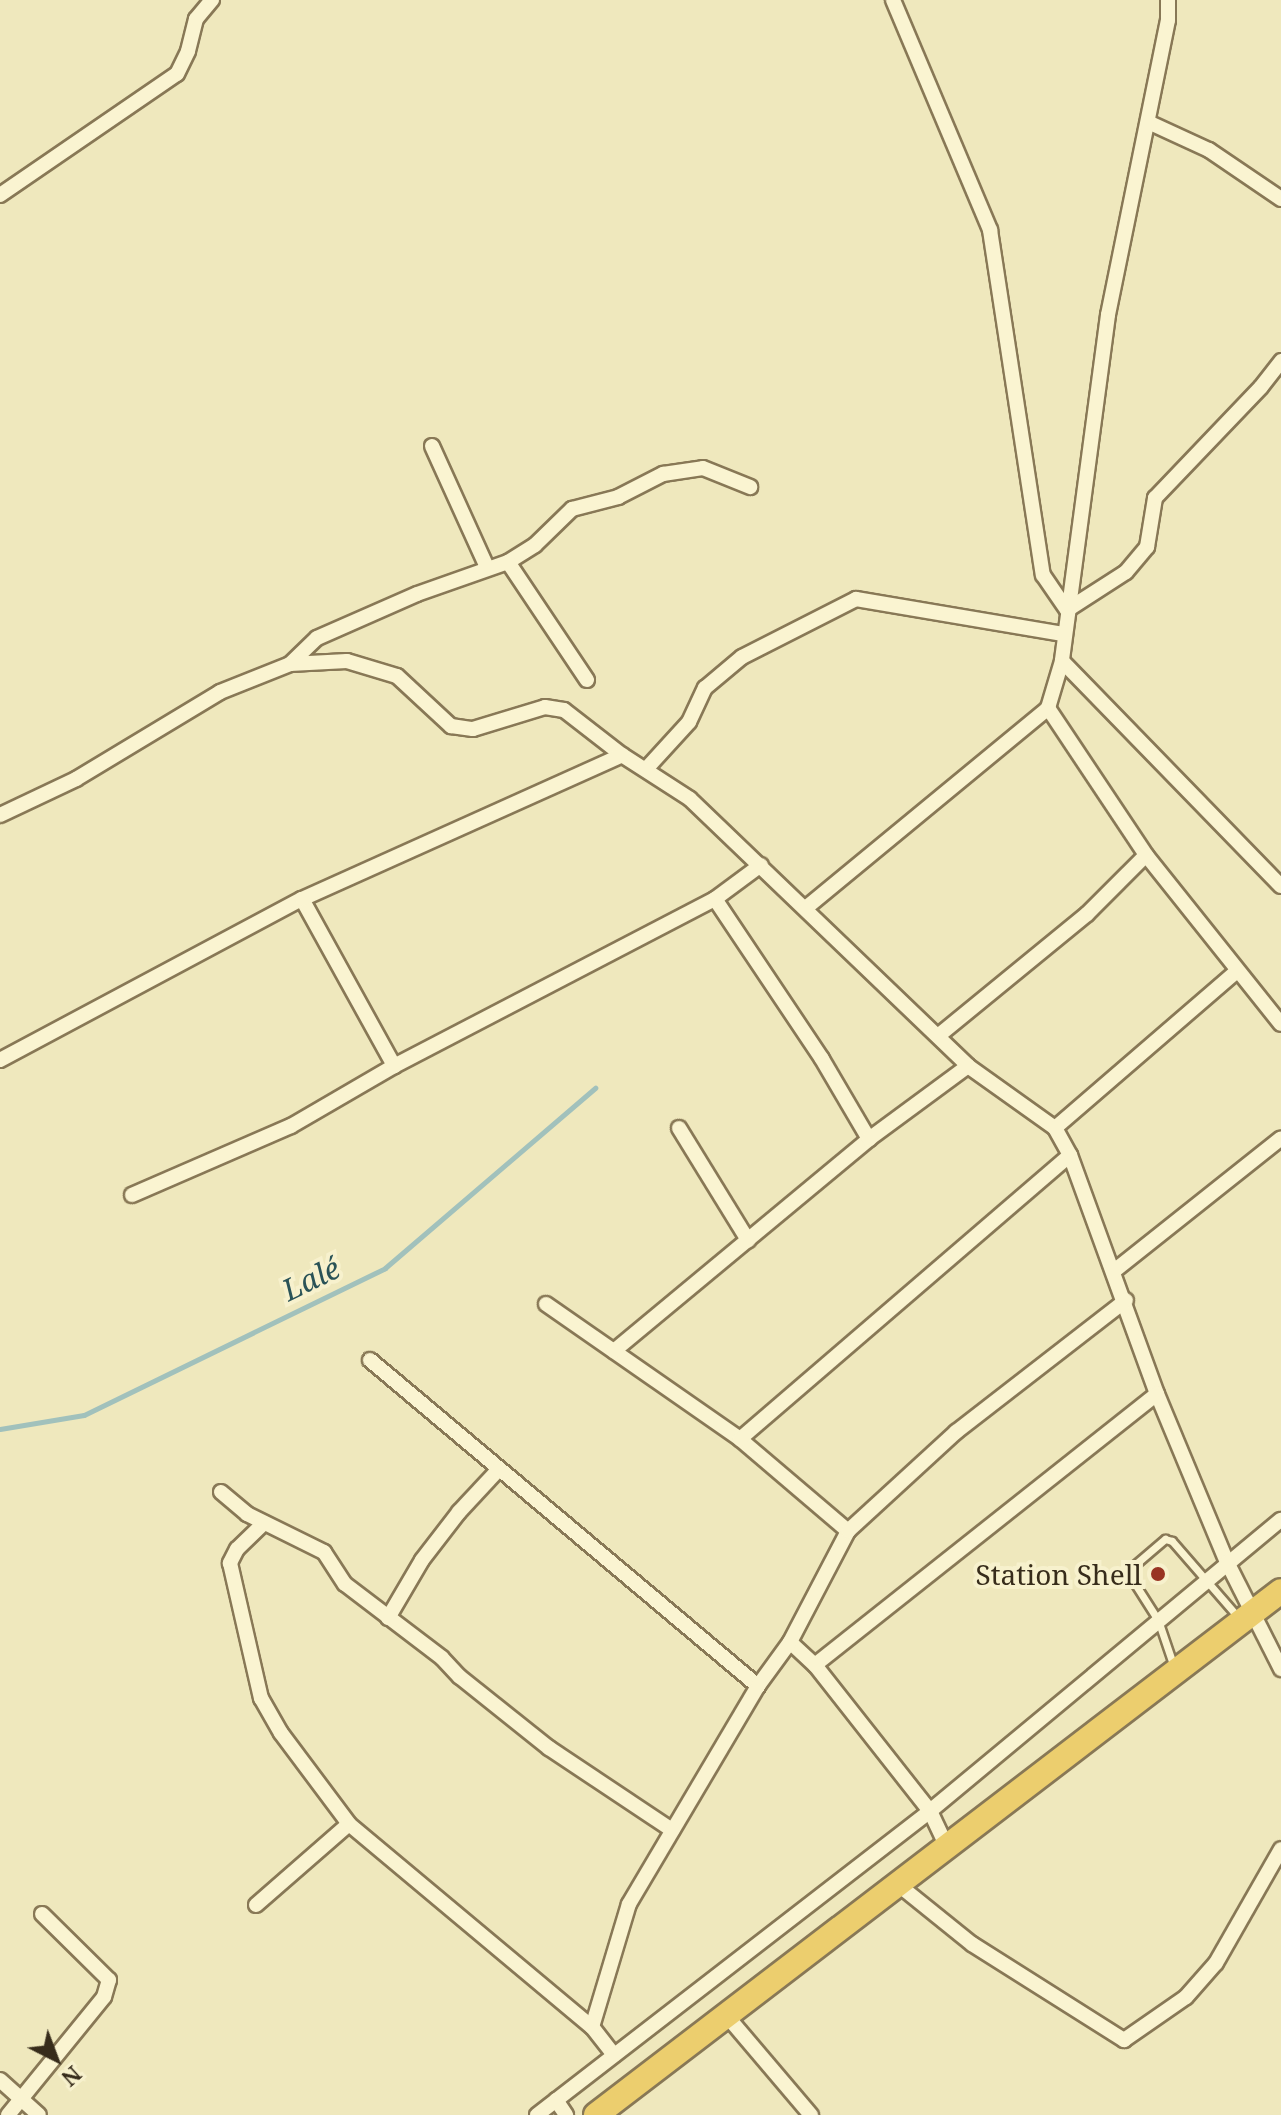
<!DOCTYPE html>
<html>
<head>
<meta charset="utf-8">
<style>
	body { margin:0 }
	#map { position:relative; width:1281px; height:2115px; overflow:hidden; background:#efe8bd; font-family:"Noto Serif",serif }
	div>[style] { position:absolute }
	.stream>* { height:5px; margin:-2.5px; padding:0 2.5px; transform-origin:2.5px; border-radius:2.5px; background:#a1c1bc }
	.roads { filter:drop-shadow(2px 0 #887856) drop-shadow(-2px 0 #887856) drop-shadow(0 2px #887856) drop-shadow(0 -2px #887856) }
	.service>* { height:7px; margin:-3.5px; padding:0 3.5px; transform-origin:3.5px; border-radius:3.5px; background:#faf4d1 }
	.minor>* { height:14px; margin:-7px; padding:0 7px; transform-origin:7px; border-radius:7px; background:#faf4d1 }
	.trunk>* { height:24px; margin:-12px; padding:0 12px; transform-origin:12px; border-radius:12px; background:#ecce6e }
	.dots>* { width:22px; height:22px; translate:-50% -50%; box-sizing:border-box; border:4px solid #f7f1cd; border-radius:50% }
	span { translate:-50% -50%; white-space:nowrap; text-align:center; line-height:1.15; -webkit-text-stroke:8px #f7f1cd; paint-order:stroke }
	.poi-label { font-size:28px; color:#372c1b }
	.right { translate:-100% -50%; text-align:right }
	.water-label { font-size:30px; color:#2a5357; font-style:italic }
	.north { position:absolute; left:16px; top:2019px; width:80px; height:80px; -webkit-text-stroke:6px #f7f1cd; paint-order:stroke; rotate:138deg; font-size:22px; font-weight:700; line-height:32px; text-align:center; color:#372c1b }
	.north::after { content:''; display:block; margin:auto; width:28px; height:36px; background:#372c1b; clip-path:polygon(50% 0,100% 100%,50% 72%,0 100%) }
</style>
</head>
<body>
<div id="map">
	<div class="stream">
		<i style="left:0;top:1429px;width:85px;rotate:-9.5deg"></i>
		<i style="left:84px;top:1415px;width:335px;rotate:-26deg"></i>
		<i style="left:385px;top:1268px;width:277px;rotate:-40.6deg"></i>
	</div>
	<div class="roads">
		<div class="service">
			<i style="left:1174px;top:1667px;width:50px;rotate:-108.8deg"></i>
			<i style="left:1158px;top:1620px;width:52px;rotate:-122.5deg"></i>
			<i style="left:1130px;top:1576px;width:8px;rotate:-83deg"></i>
			<i style="left:1131px;top:1568px;width:45px;rotate:-40.5deg"></i>
			<i style="left:1165px;top:1539px;width:7px;rotate:16deg"></i>
			<i style="left:1172px;top:1541px;width:102px;rotate:49deg"></i>
		</div>
		<div class="minor">
			<i style="left:893px;top:0;width:250px;rotate:67.1deg"></i>
			<i style="left:990px;top:230px;width:349px;rotate:81.3deg"></i>
			<i style="left:1043px;top:575px;width:42px;rotate:55.6deg"></i>
			<i style="left:1067px;top:610px;width:70px;rotate:-32.8deg"></i>
			<i style="left:1126px;top:572px;width:33px;rotate:-50deg"></i>
			<i style="left:1147px;top:547px;width:50px;rotate:-80.7deg"></i>
			<i style="left:1155px;top:498px;width:153px;rotate:-46.3deg"></i>
			<i style="left:1261px;top:387px;width:33px;rotate:-52deg"></i>
			<i style="left:1168px;top:0;width:20px;rotate:90deg"></i>
			<i style="left:1168px;top:20px;width:301px;rotate:101.5deg"></i>
			<i style="left:1108px;top:315px;width:349px;rotate:97.6deg"></i>
			<i style="left:1062px;top:661px;width:49px;rotate:106.6deg"></i>
			<i style="left:1048px;top:708px;width:177px;rotate:56.3deg"></i>
			<i style="left:1146px;top:855px;width:216px;rotate:51.4deg"></i>
			<i style="left:1148px;top:122px;width:67px;rotate:24.7deg"></i>
			<i style="left:1209px;top:150px;width:87px;rotate:34.2deg"></i>
			<i style="left:0;top:195px;width:214px;rotate:-34.4deg"></i>
			<i style="left:177px;top:74px;width:25px;rotate:-64deg"></i>
			<i style="left:188px;top:51px;width:33px;rotate:-76deg"></i>
			<i style="left:196px;top:19px;width:25px;rotate:-50deg"></i>
			<i style="left:432px;top:446px;width:133px;rotate:65.6deg"></i>
			<i style="left:508px;top:562px;width:32px;rotate:-32deg"></i>
			<i style="left:535px;top:545px;width:52px;rotate:-44.2deg"></i>
			<i style="left:572px;top:509px;width:48px;rotate:-14.6deg"></i>
			<i style="left:618px;top:497px;width:51px;rotate:-27.1deg"></i>
			<i style="left:663px;top:474px;width:40px;rotate:-8.5deg"></i>
			<i style="left:703px;top:468px;width:51px;rotate:22deg"></i>
			<i style="left:1062px;top:661px;width:314px;rotate:45.8deg"></i>
			<i style="left:290px;top:664px;width:57px;rotate:-3deg"></i>
			<i style="left:347px;top:661px;width:52px;rotate:16.7deg"></i>
			<i style="left:397px;top:676px;width:74px;rotate:42.8deg"></i>
			<i style="left:451px;top:726px;width:22px;rotate:8deg"></i>
			<i style="left:473px;top:729px;width:75px;rotate:-17deg"></i>
			<i style="left:545px;top:707px;width:19px;rotate:9deg"></i>
			<i style="left:564px;top:710px;width:73px;rotate:37.8deg"></i>
			<i style="left:622px;top:755px;width:81px;rotate:32.9deg"></i>
			<i style="left:690px;top:799px;width:385px;rotate:43.8deg"></i>
			<i style="left:968px;top:1066px;width:107px;rotate:35.5deg"></i>
			<i style="left:1055px;top:1128px;width:31px;rotate:61deg"></i>
			<i style="left:1070px;top:1155px;width:254px;rotate:70deg"></i>
			<i style="left:1157px;top:1394px;width:182px;rotate:67.4deg"></i>
			<i style="left:1227px;top:1562px;width:120px;rotate:63.2deg"></i>
			<i style="left:647px;top:768px;width:62px;rotate:-47.6deg"></i>
			<i style="left:689px;top:722px;width:38px;rotate:-65deg"></i>
			<i style="left:705px;top:688px;width:48px;rotate:-40deg"></i>
			<i style="left:742px;top:657px;width:128px;rotate:-27deg"></i>
			<i style="left:856px;top:599px;width:210px;rotate:9.6deg"></i>
			<i style="left:0;top:815px;width:84px;rotate:-25.3deg"></i>
			<i style="left:76px;top:779px;width:168px;rotate:-31.1deg"></i>
			<i style="left:220px;top:692px;width:75px;rotate:-21.8deg"></i>
			<i style="left:290px;top:664px;width:37px;rotate:-44deg"></i>
			<i style="left:317px;top:638px;width:109px;rotate:-23.7deg"></i>
			<i style="left:417px;top:594px;width:96px;rotate:-19.4deg"></i>
			<i style="left:508px;top:562px;width:142px;rotate:56.2deg"></i>
			<i style="left:302px;top:899px;width:191px;rotate:61.1deg"></i>
			<i style="left:715px;top:899px;width:192px;rotate:56.2deg"></i>
			<i style="left:822px;top:1059px;width:93px;rotate:59.6deg"></i>
			<i style="left:807px;top:907px;width:313px;rotate:-39.5deg"></i>
			<i style="left:938px;top:1036px;width:193px;rotate:-39.3deg"></i>
			<i style="left:1087px;top:914px;width:83px;rotate:-45deg"></i>
			<i style="left:0;top:1060px;width:342px;rotate:-28.1deg"></i>
			<i style="left:302px;top:899px;width:351px;rotate:-24.2deg"></i>
			<i style="left:679px;top:1128px;width:132px;rotate:58.4deg"></i>
			<i style="left:1055px;top:1128px;width:240px;rotate:-40.8deg"></i>
			<i style="left:132px;top:1195px;width:173px;rotate:-23.5deg"></i>
			<i style="left:291px;top:1126px;width:119px;rotate:-30.2deg"></i>
			<i style="left:394px;top:1066px;width:362px;rotate:-27.5deg"></i>
			<i style="left:715px;top:899px;width:57px;rotate:-36.5deg"></i>
			<i style="left:1114px;top:1271px;width:213px;rotate:-38.5deg"></i>
			<i style="left:546px;top:1304px;width:236px;rotate:34.8deg"></i>
			<i style="left:740px;top:1439px;width:142px;rotate:40.4deg"></i>
			<i style="left:614px;top:1351px;width:332px;rotate:-39.7deg"></i>
			<i style="left:869px;top:1139px;width:123px;rotate:-36.4deg"></i>
			<i style="left:370px;top:1360px;width:507px;rotate:40.04deg"></i>
			<i style="left:740px;top:1439px;width:435px;rotate:-40.7deg"></i>
			<i style="left:221px;top:1492px;width:34px;rotate:40deg"></i>
			<i style="left:247px;top:1514px;width:86px;rotate:26.3deg"></i>
			<i style="left:324px;top:1552px;width:38px;rotate:57deg"></i>
			<i style="left:345px;top:1584px;width:122px;rotate:37.3deg"></i>
			<i style="left:442px;top:1658px;width:26px;rotate:47deg"></i>
			<i style="left:460px;top:1677px;width:114px;rotate:38.6deg"></i>
			<i style="left:549px;top:1748px;width:148px;rotate:33.7deg"></i>
			<i style="left:264px;top:1523px;width:37px;rotate:136deg"></i>
			<i style="left:237px;top:1549px;width:16px;rotate:117deg"></i>
			<i style="left:230px;top:1563px;width:139px;rotate:77.1deg"></i>
			<i style="left:261px;top:1698px;width:40px;rotate:60.3deg"></i>
			<i style="left:281px;top:1733px;width:114px;rotate:53.2deg"></i>
			<i style="left:349px;top:1824px;width:317px;rotate:39.9deg"></i>
			<i style="left:388px;top:1618px;width:67px;rotate:-59.6deg"></i>
			<i style="left:422px;top:1560px;width:61px;rotate:-52.4deg"></i>
			<i style="left:459px;top:1512px;width:59px;rotate:-47.1deg"></i>
			<i style="left:790px;top:1642px;width:34px;rotate:43deg"></i>
			<i style="left:815px;top:1665px;width:186px;rotate:51.8deg"></i>
			<i style="left:930px;top:1811px;width:42px;rotate:64.7deg"></i>
			<i style="left:815px;top:1665px;width:436px;rotate:-38.4deg"></i>
			<i style="left:900px;top:1886px;width:92px;rotate:38.9deg"></i>
			<i style="left:972px;top:1944px;width:180px;rotate:32.3deg"></i>
			<i style="left:1124px;top:2040px;width:75px;rotate:-34.7deg"></i>
			<i style="left:1186px;top:1997px;width:45px;rotate:-48.6deg"></i>
			<i style="left:1216px;top:1963px;width:131px;rotate:-60.3deg"></i>
			<i style="left:256px;top:1905px;width:123px;rotate:-41.1deg"></i>
			<i style="left:727px;top:2016px;width:130px;rotate:49.7deg"></i>
			<i style="left:614px;top:2055px;width:36px;rotate:-128deg"></i>
			<i style="left:592px;top:2027px;width:128px;rotate:-73.3deg"></i>
			<i style="left:629px;top:1904px;width:253px;rotate:-59.4deg"></i>
			<i style="left:758px;top:1686px;width:54px;rotate:-54deg"></i>
			<i style="left:790px;top:1642px;width:125px;rotate:-62.4deg"></i>
			<i style="left:848px;top:1531px;width:147px;rotate:-42.5deg"></i>
			<i style="left:956px;top:1432px;width:215px;rotate:-37.8deg"></i>
			<i style="left:0;top:2080px;width:52px;rotate:41.9deg"></i>
			<i style="left:556px;top:2100px;width:18px;rotate:56deg"></i>
			<i style="left:8px;top:2115px;width:152px;rotate:-50.9deg"></i>
			<i style="left:104px;top:1997px;width:18px;rotate:-74deg"></i>
			<i style="left:109px;top:1980px;width:94px;rotate:-135.4deg"></i>
			<i style="left:537px;top:2115px;width:497px;rotate:-37.7deg"></i>
			<i style="left:930px;top:1811px;width:456px;rotate:-39.7deg"></i>
		</div>
		<div class="trunk">
			<i style="left:596px;top:2115px;width:862px;rotate:-37.41deg"></i>
		</div>
	</div>
	<div class="dots">
		<i style="left:1158px;top:1574px;background:#993423"></i>
	</div>
	<div class="poi-label">
		<span class="right" style="left:1142px;top:1574px">Station Shell</span>
	</div>
	<div class="water-label">
		<span style="left:311px;top:1279px;rotate:-26deg">Lalé</span>
	</div>
	<div class="north">N</div>
</div>
</body>
</html>
